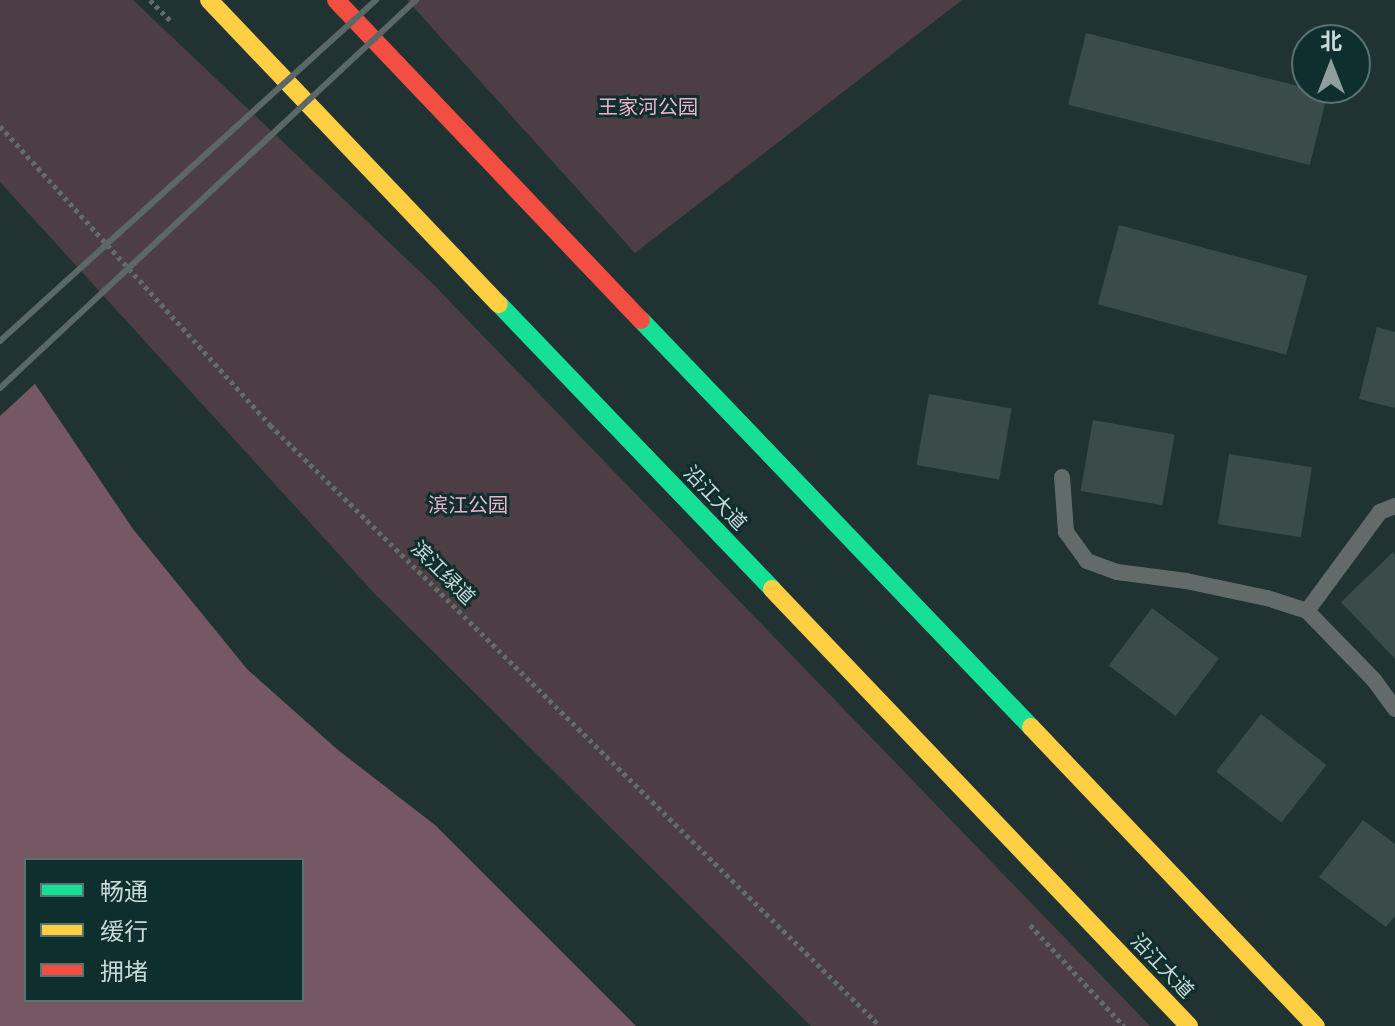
<!DOCTYPE html>
<html>
<head>
<meta charset="utf-8">
<style>
	body { margin:0 }
	#map { position:relative; width:1395px; height:1026px; overflow:hidden; background:#203231; font-family:Poppins,"Noto Sans SC",sans-serif }
	div>[style] { position:absolute }
	.green>* { inset:0; background:#4d3e45 }
	.water>* { inset:0; background:#765764 }
	.pier>* { inset:0; background:#203231 }
	.building>* { inset:0; background:#3a4b4a; transform-origin:0 0 }
	.path>* { height:5px; margin-top:-2.5px; transform-origin:0; background:repeating-linear-gradient(90deg,#626c6b 0 4px,transparent 0 8px) }
	.lane>* { height:16px; margin:-8px; padding:0 8px; transform-origin:8px; border-radius:8px; background:#626b6a }
	.fast>* { height:18px; margin:-9px; padding:0 9px; transform-origin:9px; border-radius:9px; background:#16e098 }
	.slow>* { height:18px; margin:-9px; padding:0 9px; transform-origin:9px; border-radius:9px; background:#ffcf43 }
	.jam>* { height:18px; margin:-9px; padding:0 9px; transform-origin:9px; border-radius:9px; background:#f24e42 }
	.rail>* { height:6px; margin:-3px; padding:0 3px; transform-origin:3px; border-radius:3px; background:#5c6867 }
	span { translate:-50% -50%; white-space:nowrap; text-align:center; line-height:1.15; -webkit-text-stroke:6px #0e2f2d; paint-order:stroke }
	.park-label { font-size:20px; color:#f0b1ca }
	.street-label { font-size:20px; color:#c9dad8 }
	.legend { position:absolute; left:24px; top:858px; width:280px; height:144px; box-sizing:border-box; background:#0e2f2d; border:2px solid #597371; margin:0; padding:10px 14px; list-style:none; font-size:24px; color:#c9dad8 }
	.legend li { display:flex; align-items:center; gap:16px; height:40px }
	.legend b { width:40px; border:2px solid #597371 }
	.north { position:absolute; left:1291px; top:24px; width:80px; height:80px; box-sizing:border-box; background:#0e2f2d; border:2px solid #597371; border-radius:50%; rotate:0deg; font-size:22px; font-weight:700; line-height:32px; text-align:center; color:#c9dad8 }
	.north::after { content:''; display:block; margin:auto; width:28px; height:36px; background:#8e9f9e; clip-path:polygon(50% 0,100% 100%,50% 72%,0 100%) }
</style>
</head>
<body>
<div id="map">
	<div class="green">
		<i style="clip-path:polygon(0 0,133px 0,432px 283px,1150px 1026px,811px 1026px,374px 593px,0 182px)"></i>
		<i style="clip-path:polygon(407px 0,962px 0,635px 253px)"></i>
	</div>
	<div class="water">
		<i style="clip-path:polygon(evenodd,0 332px,133px 529px,247px 669px,338px 750px,435px 825px,636px 1026px,0 1026px,0 332px,26px 860px,302px 860px,302px 1000px,26px 1000px,26px 860px)"></i>
	</div>
	<div class="pier">
		<i style="clip-path:polygon(0 328px,38px 381px,0 416px)"></i>
	</div>
	<div class="building">
		<i style="left:1086px;top:33px;width:249px;height:74px;rotate:14deg"></i>
		<i style="left:1119px;top:225px;width:195px;height:82px;rotate:15deg"></i>
		<i style="clip-path:polygon(1377px 327px,1395px 332px,1395px 408px,1359px 399px)"></i>
		<i style="left:929px;top:394px;width:84px;height:72px;rotate:10deg"></i>
		<i style="left:1093px;top:420px;width:83px;height:72px;rotate:10deg"></i>
		<i style="left:1229px;top:454px;width:84px;height:71px;rotate:9deg"></i>
		<i style="clip-path:polygon(1393px 552px,1395px 555px,1395px 659px,1341px 602px)"></i>
		<i style="left:1152px;top:608px;width:84px;height:72px;rotate:37deg"></i>
		<i style="left:1261px;top:714px;width:83px;height:73px;rotate:38deg"></i>
		<i style="clip-path:polygon(1363px 820px,1395px 844px,1395px 916px,1386px 927px,1319px 877px)"></i>
	</div>
	<div class="path">
		<i style="left:150px;top:0;width:31px;rotate:45deg"></i>
		<i style="left:0;top:126px;width:403px;rotate:47.9deg"></i>
		<i style="left:270px;top:425px;width:856px;rotate:44.57deg"></i>
		<i style="left:1030px;top:925px;width:138px;rotate:47.1deg"></i>
	</div>
	<div class="lane">
		<i style="left:1062px;top:477px;width:55px;rotate:85.8deg"></i>
		<i style="left:1066px;top:532px;width:36px;rotate:54deg"></i>
		<i style="left:1087px;top:561px;width:32px;rotate:20deg"></i>
		<i style="left:1117px;top:572px;width:70px;rotate:7.4deg"></i>
		<i style="left:1186px;top:581px;width:83px;rotate:11.9deg"></i>
		<i style="left:1267px;top:598px;width:42px;rotate:18deg"></i>
		<i style="left:1307px;top:611px;width:96px;rotate:45.8deg"></i>
		<i style="left:1374px;top:680px;width:36px;rotate:54deg"></i>
		<i style="left:1307px;top:611px;width:123px;rotate:-53.6deg"></i>
		<i style="left:1380px;top:512px;width:16px;rotate:-22deg"></i>
	</div>
	<div class="fast">
		<i style="left:499px;top:304px;width:395px;rotate:46.2deg"></i>
		<i style="left:641px;top:320px;width:564px;rotate:46.22deg"></i>
	</div>
	<div class="slow">
		<i style="left:209px;top:0;width:420px;rotate:46.4deg"></i>
		<i style="left:772px;top:589px;width:604px;rotate:46.34deg"></i>
		<i style="left:1031px;top:727px;width:413px;rotate:46.4deg"></i>
	</div>
	<div class="jam">
		<i style="left:336px;top:0;width:442px;rotate:46.4deg"></i>
	</div>
	<div class="rail">
		<i style="left:0;top:341px;width:508px;rotate:-42.21deg"></i>
		<i style="left:0;top:388px;width:569px;rotate:-43.01deg"></i>
	</div>
	<div class="park-label">
		<span style="left:648px;top:107px">王家河公园</span>
		<span style="left:468px;top:505px">滨江公园</span>
	</div>
	<div class="street-label">
		<span style="left:715px;top:498px;rotate:46deg">沿江大道</span>
		<span style="left:443px;top:573px;rotate:45deg">滨江绿道</span>
		<span style="left:1162px;top:966px;rotate:46deg">沿江大道</span>
	</div>
	<ul class="legend">
	<li><b style="height:10px;background:#16e098"></b>畅通</li>
	<li><b style="height:10px;background:#ffcf43"></b>缓行</li>
	<li><b style="height:10px;background:#f24e42"></b>拥堵</li>
	</ul>
	<div class="north">北</div>
</div>
</body>
</html>
